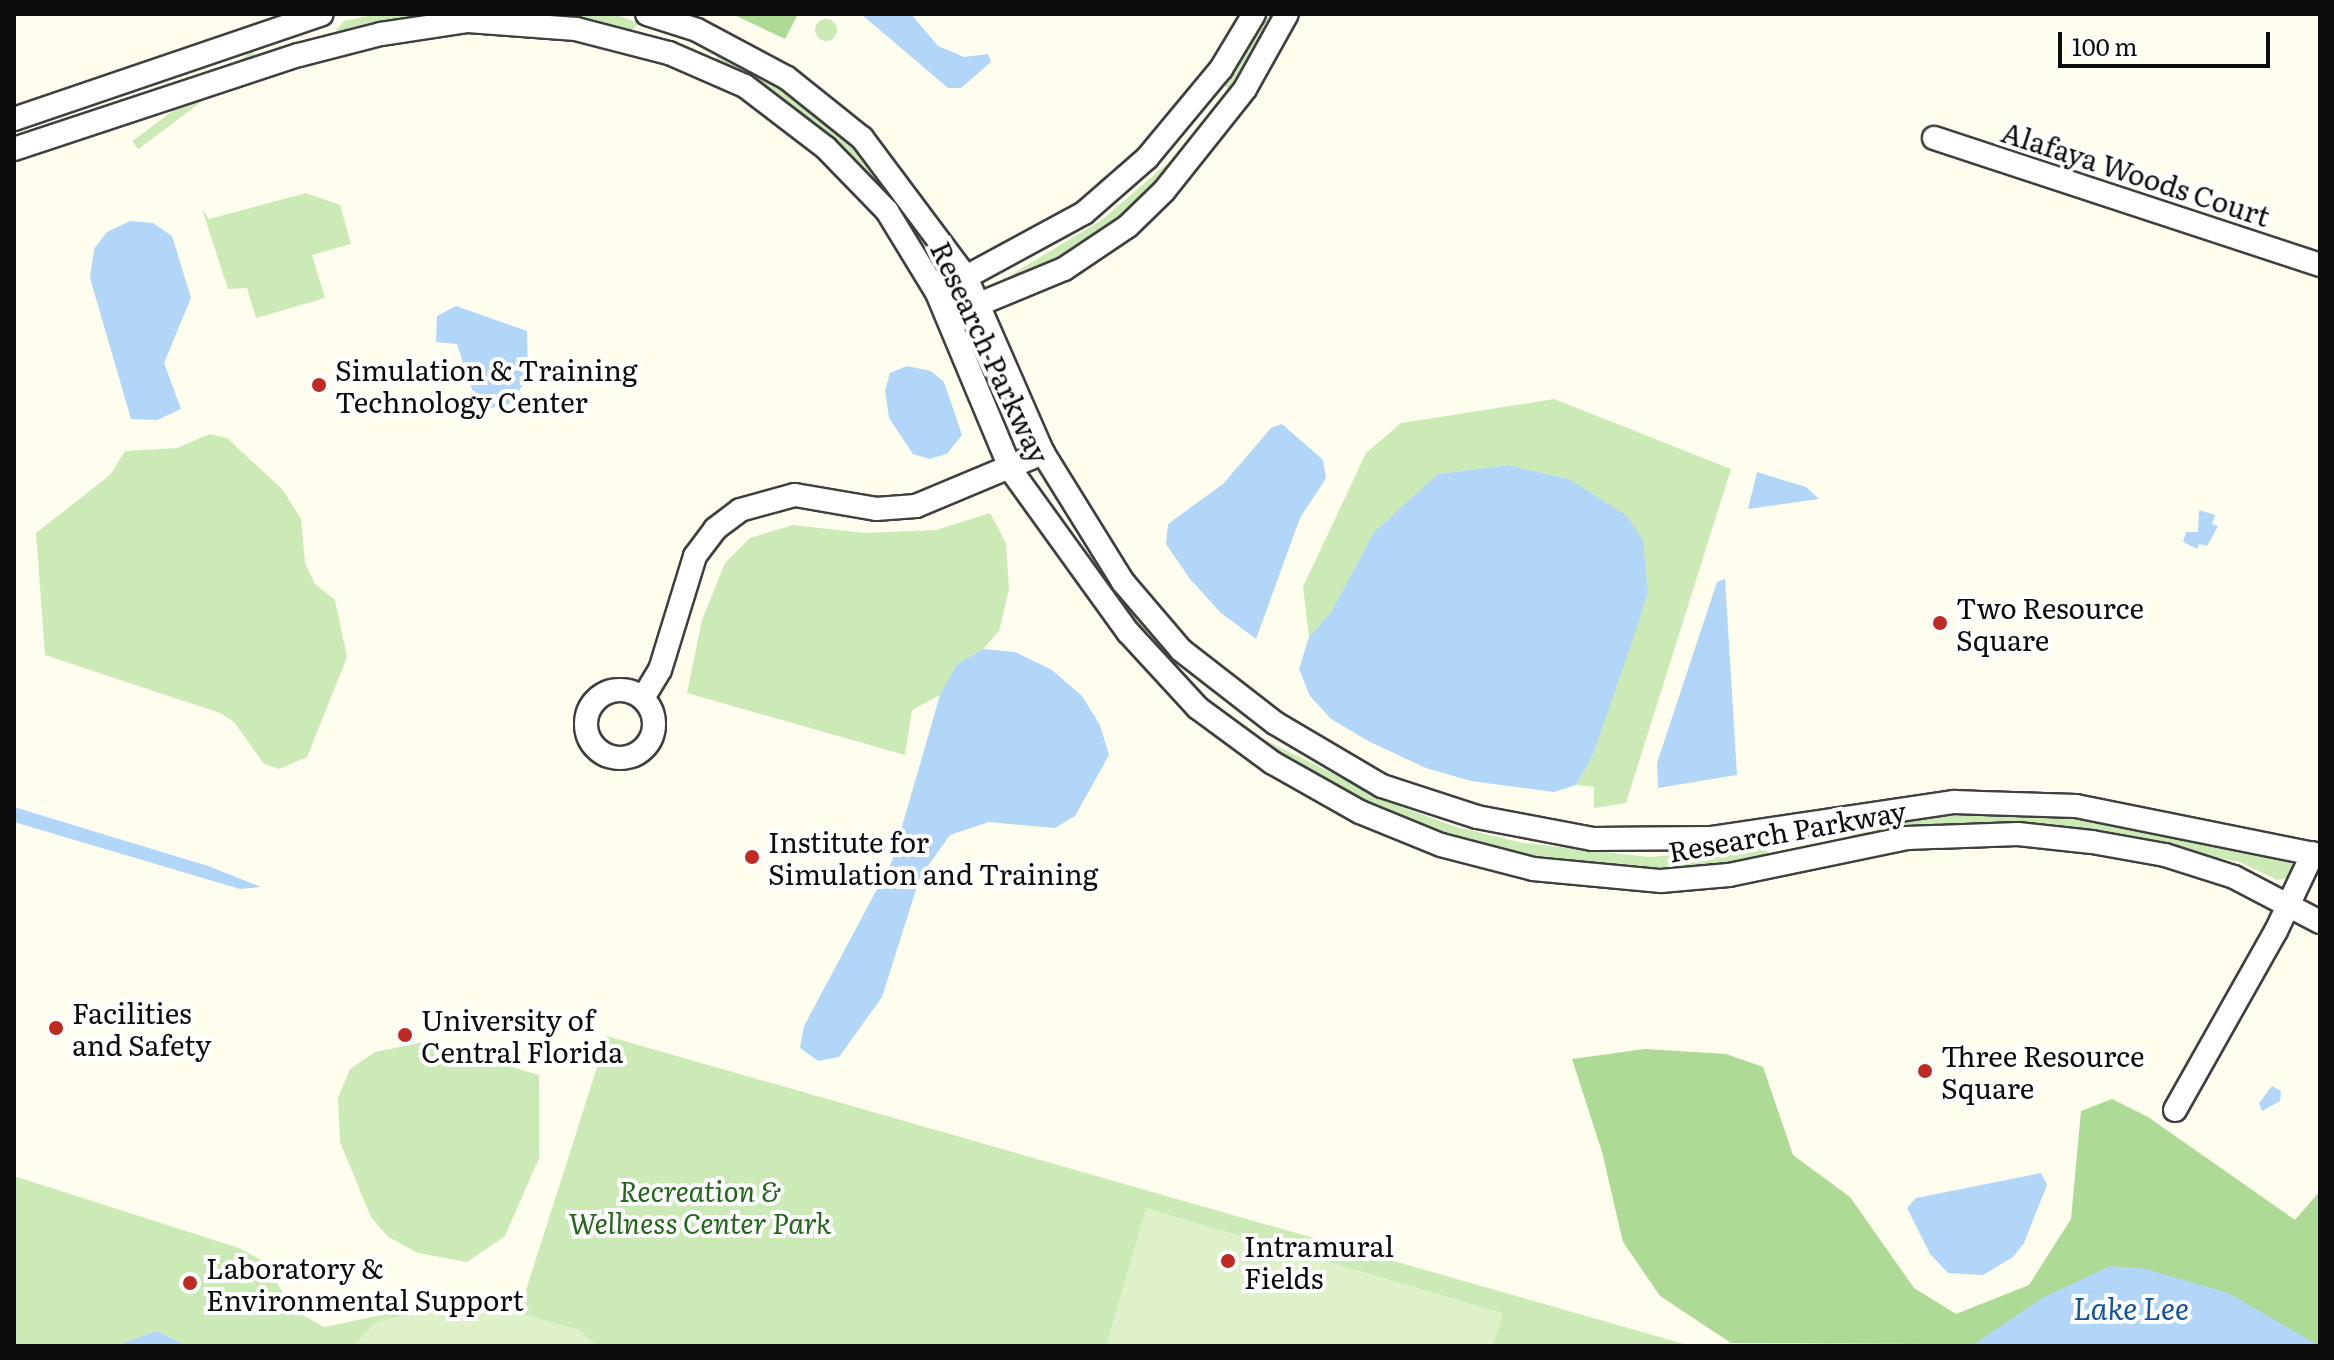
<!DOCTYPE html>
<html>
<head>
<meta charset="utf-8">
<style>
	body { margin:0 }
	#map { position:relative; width:2334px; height:1360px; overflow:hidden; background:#fffded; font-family:Literata,serif }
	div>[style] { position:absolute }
	.green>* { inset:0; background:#cceab6; transform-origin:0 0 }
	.round { border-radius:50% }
	.forest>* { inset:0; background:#addb95 }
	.pitch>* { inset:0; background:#dff1c8 }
	.water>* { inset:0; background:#b1d6f7 }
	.roads { filter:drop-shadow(2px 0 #404040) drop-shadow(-2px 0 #404040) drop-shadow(0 2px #404040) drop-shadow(0 -2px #404040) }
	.minor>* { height:22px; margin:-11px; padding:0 11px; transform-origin:11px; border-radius:11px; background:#fff }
	.minor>.ring { margin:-11px; padding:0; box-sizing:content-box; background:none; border:22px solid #fff; border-radius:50% }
	.dots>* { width:22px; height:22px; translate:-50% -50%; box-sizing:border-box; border:4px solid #fff; border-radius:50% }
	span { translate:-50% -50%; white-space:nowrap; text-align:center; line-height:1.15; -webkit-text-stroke:8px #fff; paint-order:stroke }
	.street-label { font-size:28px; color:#0d0d0d }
	.poi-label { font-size:28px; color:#0d0d0d }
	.left { translate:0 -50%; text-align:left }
	.park-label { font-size:28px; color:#24661c; font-style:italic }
	.water-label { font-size:30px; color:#1455a0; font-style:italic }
	.frame { position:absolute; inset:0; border:16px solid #0d0d0d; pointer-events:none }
	.scale { position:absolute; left:2058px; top:32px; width:212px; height:36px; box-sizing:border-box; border:4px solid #0d0d0d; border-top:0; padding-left:10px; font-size:24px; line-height:28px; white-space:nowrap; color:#0d0d0d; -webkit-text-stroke:6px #fff; paint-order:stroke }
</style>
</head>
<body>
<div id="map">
	<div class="green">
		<i style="clip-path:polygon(378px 14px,455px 14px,343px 35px,336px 31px,344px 21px)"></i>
		<i style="clip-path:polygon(526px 14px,614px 14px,638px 23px,630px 33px,598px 23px)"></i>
		<i style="clip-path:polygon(1263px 14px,1276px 14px,1236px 88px,1229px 90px,1224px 84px)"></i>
		<i class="round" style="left:815px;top:19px;width:22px;height:22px"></i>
		<i style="left:252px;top:51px;width:10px;height:150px;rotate:53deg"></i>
		<i style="clip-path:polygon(723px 53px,784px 88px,859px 150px,941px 257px,937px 261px,914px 226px,849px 157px,717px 64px,715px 58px)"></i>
		<i style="clip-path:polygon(1169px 162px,1175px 174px,1091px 245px,1003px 286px,1001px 281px,1103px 219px)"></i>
		<i style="clip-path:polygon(306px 193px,340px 205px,351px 244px,312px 255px,325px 298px,256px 318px,247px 288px,228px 289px,202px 209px,209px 219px)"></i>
		<i style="clip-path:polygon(979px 339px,1017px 415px,1012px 421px,1005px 417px,972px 348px)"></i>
		<i style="clip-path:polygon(1554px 399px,1731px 469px,1626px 803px,1594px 808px,1594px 787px,1576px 785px,1593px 755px,1648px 593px,1569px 479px,1508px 465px,1439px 474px,1374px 532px,1331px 612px,1309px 637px,1303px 587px,1366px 453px,1401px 423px)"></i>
		<i style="clip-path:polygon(210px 434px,227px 438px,283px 490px,301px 519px,305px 563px,315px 584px,335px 600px,347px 657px,307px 757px,279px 769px,264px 764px,234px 722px,220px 713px,45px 655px,36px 533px,110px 475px,125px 451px,177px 448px)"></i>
		<i style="clip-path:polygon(1053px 504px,1085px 556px,1149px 631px,1142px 634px,1047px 507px)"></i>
		<i style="clip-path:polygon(990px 513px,1006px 543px,1009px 589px,999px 631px,983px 649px,956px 665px,940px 695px,912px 710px,905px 755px,687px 693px,702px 620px,725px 563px,750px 538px,793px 525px,864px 533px,936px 530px)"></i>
		<i style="clip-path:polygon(1201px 693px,1255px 735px,1401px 807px,1457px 827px,1523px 843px,1649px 857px,1763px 847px,1769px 853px,1765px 861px,1633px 869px,1495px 852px,1368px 807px,1302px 773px,1198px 696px)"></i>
		<i style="clip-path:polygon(1964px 809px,2063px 816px,2243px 846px,2286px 855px,2295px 868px,2288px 878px,2277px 880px,2240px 862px,2136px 842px,1974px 823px,1852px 840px,1849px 830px,1869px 820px)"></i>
		<i style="clip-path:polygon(607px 1036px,1691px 1346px,187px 1346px,157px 1331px,114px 1346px,14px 1346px,14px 1176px,239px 1248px,265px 1262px,292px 1309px,324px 1327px,468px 1297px,520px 1309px)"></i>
		<i style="clip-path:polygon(424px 1042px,539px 1075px,539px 1158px,505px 1236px,467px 1262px,418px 1253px,388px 1237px,371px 1217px,340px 1142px,338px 1098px,350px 1069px,375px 1052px)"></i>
	</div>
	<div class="forest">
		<i style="clip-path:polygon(732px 14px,798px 14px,785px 39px)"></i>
		<i style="clip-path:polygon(1645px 1049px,1726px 1054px,1763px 1067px,1793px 1155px,1850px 1197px,1914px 1288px,1956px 1314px,2029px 1285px,2071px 1219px,2081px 1111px,2112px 1099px,2148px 1117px,2295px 1220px,2320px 1191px,2320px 1346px,1731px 1343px,1660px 1296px,1623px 1242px,1602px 1152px,1572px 1059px)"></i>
	</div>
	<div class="pitch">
		<i style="clip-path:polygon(1146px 1208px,1503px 1313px,1493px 1346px,1106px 1346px)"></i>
		<i style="clip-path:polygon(470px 1299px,580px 1330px,597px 1346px,353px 1346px,376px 1322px)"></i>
	</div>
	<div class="water">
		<i style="clip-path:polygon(861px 14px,911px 14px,938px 46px,964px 57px,988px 54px,991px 62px,961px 88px,948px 88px)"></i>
		<i style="clip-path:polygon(130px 221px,153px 223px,172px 236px,191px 298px,164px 363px,181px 409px,157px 420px,131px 419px,90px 278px,94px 249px,107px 232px)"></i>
		<i style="clip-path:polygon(456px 306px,527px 331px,528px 378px,509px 404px,479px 411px,457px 344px,436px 342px,437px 316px)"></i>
		<i style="clip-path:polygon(907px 366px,931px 371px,944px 382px,962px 435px,947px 454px,929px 459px,913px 454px,889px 418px,885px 390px,890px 373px)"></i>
		<i style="clip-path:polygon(1282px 424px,1323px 460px,1326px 478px,1300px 518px,1256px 639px,1221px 613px,1190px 579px,1166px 544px,1168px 524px,1223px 484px,1271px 428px)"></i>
		<i style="clip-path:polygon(1508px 465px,1569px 479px,1627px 516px,1643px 540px,1648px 593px,1633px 639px,1593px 755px,1576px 785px,1554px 792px,1471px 781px,1426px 768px,1370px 742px,1331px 719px,1310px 696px,1299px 669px,1309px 637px,1331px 612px,1374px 532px,1438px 474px)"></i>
		<i style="clip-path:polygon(1757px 472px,1806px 487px,1819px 499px,1748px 509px)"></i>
		<i style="clip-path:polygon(2199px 510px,2215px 515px,2212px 524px,2218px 526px,2207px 546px,2199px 544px,2197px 549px,2183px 542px,2186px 532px,2198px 532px)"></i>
		<i style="clip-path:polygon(1725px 579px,1737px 775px,1658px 788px,1657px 763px,1717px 582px)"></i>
		<i style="clip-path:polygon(983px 649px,1015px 652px,1052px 670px,1082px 696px,1100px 725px,1109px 755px,1075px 816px,1055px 828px,989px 822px,950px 835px,920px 877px,882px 997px,839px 1057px,818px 1061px,800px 1048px,804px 1026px,892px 861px,940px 695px,956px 665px)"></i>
		<i style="clip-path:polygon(14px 807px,208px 866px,261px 887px,240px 889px,14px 822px)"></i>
		<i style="clip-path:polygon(2272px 1086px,2281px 1091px,2280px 1101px,2262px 1111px,2259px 1103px)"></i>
		<i style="clip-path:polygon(2041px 1173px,2047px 1185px,2024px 1243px,2013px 1257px,1983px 1275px,1948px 1273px,1930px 1254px,1907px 1208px,1916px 1198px)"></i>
		<i style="clip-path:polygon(2110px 1266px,2146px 1269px,2228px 1293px,2320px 1346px,1971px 1346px,2042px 1298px)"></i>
		<i style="clip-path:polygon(157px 1331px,187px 1346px,114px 1346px)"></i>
	</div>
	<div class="roads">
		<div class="minor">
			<i style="left:647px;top:14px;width:52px;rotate:17.7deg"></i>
			<i style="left:697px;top:30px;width:102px;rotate:28.1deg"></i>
			<i style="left:787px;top:78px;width:96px;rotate:38.7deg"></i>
			<i style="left:862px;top:138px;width:174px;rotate:53.2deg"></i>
			<i style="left:966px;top:277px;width:192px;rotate:66.4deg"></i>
			<i style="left:1043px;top:453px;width:152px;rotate:58.2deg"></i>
			<i style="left:1123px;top:582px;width:89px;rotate:49.5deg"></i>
			<i style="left:1181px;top:650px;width:119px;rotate:37.8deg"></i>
			<i style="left:1275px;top:723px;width:124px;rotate:30.5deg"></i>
			<i style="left:1382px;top:786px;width:100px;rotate:18.1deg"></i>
			<i style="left:1477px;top:817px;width:117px;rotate:10.8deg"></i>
			<i style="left:1592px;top:839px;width:120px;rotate:-0.5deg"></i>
			<i style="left:1712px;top:838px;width:245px;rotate:-8.5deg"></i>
			<i style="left:1954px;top:802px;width:122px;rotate:1.9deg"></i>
			<i style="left:2076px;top:806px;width:249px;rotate:11.4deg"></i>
			<i style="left:14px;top:119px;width:325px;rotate:-18.8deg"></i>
			<i style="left:1934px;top:138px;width:406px;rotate:18.2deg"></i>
			<i style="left:14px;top:149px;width:300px;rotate:-18.3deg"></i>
			<i style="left:299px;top:55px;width:85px;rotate:-14.4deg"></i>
			<i style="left:381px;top:34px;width:88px;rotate:-8.5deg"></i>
			<i style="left:468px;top:21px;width:108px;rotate:4.2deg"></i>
			<i style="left:576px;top:29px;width:96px;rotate:14.5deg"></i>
			<i style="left:669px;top:53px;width:83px;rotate:23.5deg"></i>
			<i style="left:745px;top:86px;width:102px;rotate:37.4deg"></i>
			<i style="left:826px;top:148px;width:88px;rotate:45.9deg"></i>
			<i style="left:887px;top:211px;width:96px;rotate:58.6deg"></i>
			<i style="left:937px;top:293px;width:192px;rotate:67.3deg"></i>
			<i style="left:1011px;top:470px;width:200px;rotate:54.2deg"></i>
			<i style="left:1128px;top:632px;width:103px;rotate:47.4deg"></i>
			<i style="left:1198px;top:708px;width:93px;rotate:36.3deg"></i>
			<i style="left:1273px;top:763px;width:100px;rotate:29.4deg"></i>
			<i style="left:1360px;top:812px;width:87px;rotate:22.2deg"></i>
			<i style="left:1441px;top:845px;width:95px;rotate:14.6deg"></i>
			<i style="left:1533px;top:869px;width:129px;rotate:5.4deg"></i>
			<i style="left:1661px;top:881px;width:68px;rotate:-5deg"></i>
			<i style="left:1729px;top:875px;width:182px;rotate:-11.7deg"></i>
			<i style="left:1907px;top:838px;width:111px;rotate:-2.1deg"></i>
			<i style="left:2018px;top:834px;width:74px;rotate:6.2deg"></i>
			<i style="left:2092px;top:842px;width:74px;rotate:10.1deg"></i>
			<i style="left:2165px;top:855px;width:72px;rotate:17.7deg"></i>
			<i style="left:2234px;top:877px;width:97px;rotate:27.6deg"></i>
			<i style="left:955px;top:283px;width:147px;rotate:-28.5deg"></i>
			<i style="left:1084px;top:213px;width:84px;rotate:-41.1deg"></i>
			<i style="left:1147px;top:158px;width:116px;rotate:-50.3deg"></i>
			<i style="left:1221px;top:69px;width:64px;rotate:-59deg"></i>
			<i style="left:948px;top:317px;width:126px;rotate:-22.5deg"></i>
			<i style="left:1064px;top:269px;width:77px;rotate:-33.9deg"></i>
			<i style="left:1128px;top:226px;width:50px;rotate:-44.2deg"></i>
			<i style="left:1164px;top:191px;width:130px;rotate:-51.5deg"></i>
			<i style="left:1245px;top:89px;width:86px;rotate:-60.8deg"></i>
			<i class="ring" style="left:586px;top:690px;width:46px;height:46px"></i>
			<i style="left:643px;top:698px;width:33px;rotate:-59deg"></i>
			<i style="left:660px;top:670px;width:119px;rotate:-72.9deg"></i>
			<i style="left:695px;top:556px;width:34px;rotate:-53deg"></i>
			<i style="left:715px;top:529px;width:31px;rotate:-37deg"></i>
			<i style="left:740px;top:510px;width:57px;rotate:-15.3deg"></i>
			<i style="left:795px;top:495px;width:82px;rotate:9.8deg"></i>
			<i style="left:876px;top:509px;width:40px;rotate:-4.3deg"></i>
			<i style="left:916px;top:506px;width:138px;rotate:-22.7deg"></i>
			<i style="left:2175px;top:1110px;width:206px;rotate:-60.6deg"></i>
			<i style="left:2276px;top:931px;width:86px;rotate:-64.6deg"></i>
		</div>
	</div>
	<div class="dots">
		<i style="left:319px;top:385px;background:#bf2b23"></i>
		<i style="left:1940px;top:623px;background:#bf2b23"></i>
		<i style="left:752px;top:857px;background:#bf2b23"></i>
		<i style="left:56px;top:1028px;background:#bf2b23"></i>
		<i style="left:405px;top:1035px;background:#bf2b23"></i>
		<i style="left:1925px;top:1071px;background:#bf2b23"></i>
		<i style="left:1228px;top:1261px;background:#bf2b23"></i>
		<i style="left:190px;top:1283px;background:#bf2b23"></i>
	</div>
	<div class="street-label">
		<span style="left:2136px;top:173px;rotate:18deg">Alafaya Woods Court</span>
		<span style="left:991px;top:352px;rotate:65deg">Research Parkway</span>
		<span style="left:1787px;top:830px;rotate:-10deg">Research Parkway</span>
	</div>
	<div class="poi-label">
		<span class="left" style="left:335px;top:385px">Simulation &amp; Training<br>Technology Center</span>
		<span class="left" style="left:1956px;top:623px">Two Resource<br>Square</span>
		<span class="left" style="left:768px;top:857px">Institute for<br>Simulation and Training</span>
		<span class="left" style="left:72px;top:1028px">Facilities<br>and Safety</span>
		<span class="left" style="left:421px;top:1035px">University of<br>Central Florida</span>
		<span class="left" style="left:1941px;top:1071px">Three Resource<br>Square</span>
		<span class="left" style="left:1244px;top:1261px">Intramural<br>Fields</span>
		<span class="left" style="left:206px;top:1283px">Laboratory &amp;<br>Environmental Support</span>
	</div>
	<div class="park-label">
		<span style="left:700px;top:1206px">Recreation &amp;<br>Wellness Center Park</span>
	</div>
	<div class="water-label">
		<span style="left:2131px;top:1307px">Lake Lee</span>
	</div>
	<div class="frame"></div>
	<div class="scale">100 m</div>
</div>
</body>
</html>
